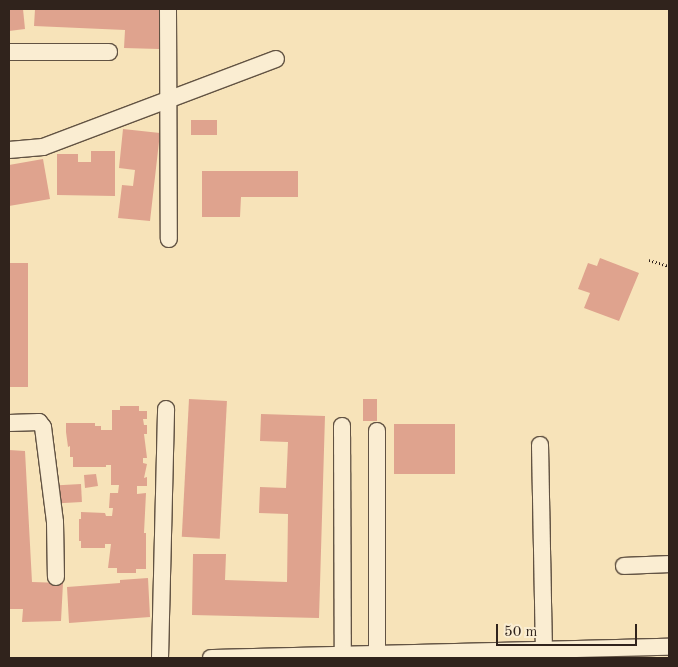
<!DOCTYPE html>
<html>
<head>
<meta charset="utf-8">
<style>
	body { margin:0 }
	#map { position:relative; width:678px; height:667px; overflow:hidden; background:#f7e3b9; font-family:"Old Standard TT",serif }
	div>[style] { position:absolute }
	.building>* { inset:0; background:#dfa38e; transform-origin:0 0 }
	.path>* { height:3px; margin-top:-1.5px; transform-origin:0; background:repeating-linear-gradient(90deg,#30231c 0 1px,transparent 0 3.5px) }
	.roads { filter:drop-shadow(1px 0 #625343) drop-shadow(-1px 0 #625343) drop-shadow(0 1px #625343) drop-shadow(0 -1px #625343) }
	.street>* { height:16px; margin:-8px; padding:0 8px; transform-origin:8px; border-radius:8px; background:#faedd2 }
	span { translate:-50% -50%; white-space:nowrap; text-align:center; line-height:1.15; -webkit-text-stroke:4px #faedd2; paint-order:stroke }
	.frame { position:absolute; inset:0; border:10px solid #30231c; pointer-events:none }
	.scale { position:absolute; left:496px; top:624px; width:141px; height:22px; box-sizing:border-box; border:2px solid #30231c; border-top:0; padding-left:6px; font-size:15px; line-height:18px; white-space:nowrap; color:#30231c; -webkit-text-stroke:4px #faedd2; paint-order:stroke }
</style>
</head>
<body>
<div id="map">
	<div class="building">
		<i style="clip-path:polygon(9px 9px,23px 9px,25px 29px,9px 31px)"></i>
		<i style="clip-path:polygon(35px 9px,161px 9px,159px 49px,124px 48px,125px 30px,34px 26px)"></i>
		<i style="left:217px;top:120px;width:15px;height:26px;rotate:90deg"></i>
		<i style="clip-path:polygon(123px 129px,160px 133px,150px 221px,118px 218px,122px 185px,133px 186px,135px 170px,119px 168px)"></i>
		<i style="clip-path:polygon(91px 151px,115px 151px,115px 196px,57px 195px,57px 154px,78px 154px,78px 162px,91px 162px)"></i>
		<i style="clip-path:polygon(43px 159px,50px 199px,9px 206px,9px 165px)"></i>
		<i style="clip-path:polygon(202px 171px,298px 171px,298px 197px,241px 197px,240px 217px,202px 217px)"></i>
		<i style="clip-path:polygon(600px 258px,639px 273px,619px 321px,584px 308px,590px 293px,578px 289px,588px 263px,597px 266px)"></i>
		<i style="left:9px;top:263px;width:19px;height:124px"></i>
		<i style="left:189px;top:399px;width:38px;height:138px;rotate:3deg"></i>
		<i style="left:363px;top:399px;width:14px;height:22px"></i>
		<i style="clip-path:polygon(120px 406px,139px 406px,139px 411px,147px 411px,147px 419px,143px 419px,144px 425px,147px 425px,147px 434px,144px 434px,147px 458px,143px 458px,143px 463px,147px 464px,144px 478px,147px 477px,147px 486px,137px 486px,137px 494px,146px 493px,144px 533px,146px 533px,146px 569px,136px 569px,136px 573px,117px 573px,117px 568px,108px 568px,111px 544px,105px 544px,105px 548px,81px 548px,81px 541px,79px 541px,79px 519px,81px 519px,81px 512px,105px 513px,106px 516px,112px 516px,113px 508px,109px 508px,110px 493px,118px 493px,119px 485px,111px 485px,111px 465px,106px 465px,106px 467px,73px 467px,73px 457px,70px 457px,70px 446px,68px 447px,66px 432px,66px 423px,95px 423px,95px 426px,101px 426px,101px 430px,112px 430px,112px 410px,120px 410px)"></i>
		<i style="clip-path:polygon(261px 414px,325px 416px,319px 618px,192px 615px,193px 554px,226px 554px,225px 580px,287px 582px,288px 514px,259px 513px,260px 487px,286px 488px,288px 442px,260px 441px)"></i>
		<i style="left:394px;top:424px;width:61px;height:50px"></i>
		<i style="clip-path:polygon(9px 450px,25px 451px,32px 582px,63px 583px,61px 621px,22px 622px,23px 609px,9px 609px)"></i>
		<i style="clip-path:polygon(96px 474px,98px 486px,85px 488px,84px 475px)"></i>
		<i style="left:81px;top:484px;width:18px;height:27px;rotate:87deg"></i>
		<i style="clip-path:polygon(148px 578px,150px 617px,69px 623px,67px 587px,120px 583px,120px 580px)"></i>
	</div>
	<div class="path">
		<i style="left:649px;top:260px;width:21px;rotate:17deg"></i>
	</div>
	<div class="roads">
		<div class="street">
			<i style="left:168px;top:9px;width:230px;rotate:89.8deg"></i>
			<i style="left:9px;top:52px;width:100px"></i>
			<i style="left:9px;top:150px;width:34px;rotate:-5deg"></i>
			<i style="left:43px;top:147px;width:249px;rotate:-20.7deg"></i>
			<i style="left:9px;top:423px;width:30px;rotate:-2deg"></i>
			<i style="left:39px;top:422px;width:6px;rotate:51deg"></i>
			<i style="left:43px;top:427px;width:96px;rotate:82.8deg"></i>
			<i style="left:55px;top:522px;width:55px;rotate:89deg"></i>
			<i style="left:342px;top:426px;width:232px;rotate:89.8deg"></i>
			<i style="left:540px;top:445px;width:213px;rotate:88.9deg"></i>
			<i style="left:624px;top:566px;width:45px;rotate:-2.5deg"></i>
			<i style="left:160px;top:658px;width:249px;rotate:-88.6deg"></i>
			<i style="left:211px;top:658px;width:458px;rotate:-1.4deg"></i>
			<i style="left:377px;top:658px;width:227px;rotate:-90deg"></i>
		</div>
	</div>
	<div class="frame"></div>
	<div class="scale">50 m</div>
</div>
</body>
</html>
